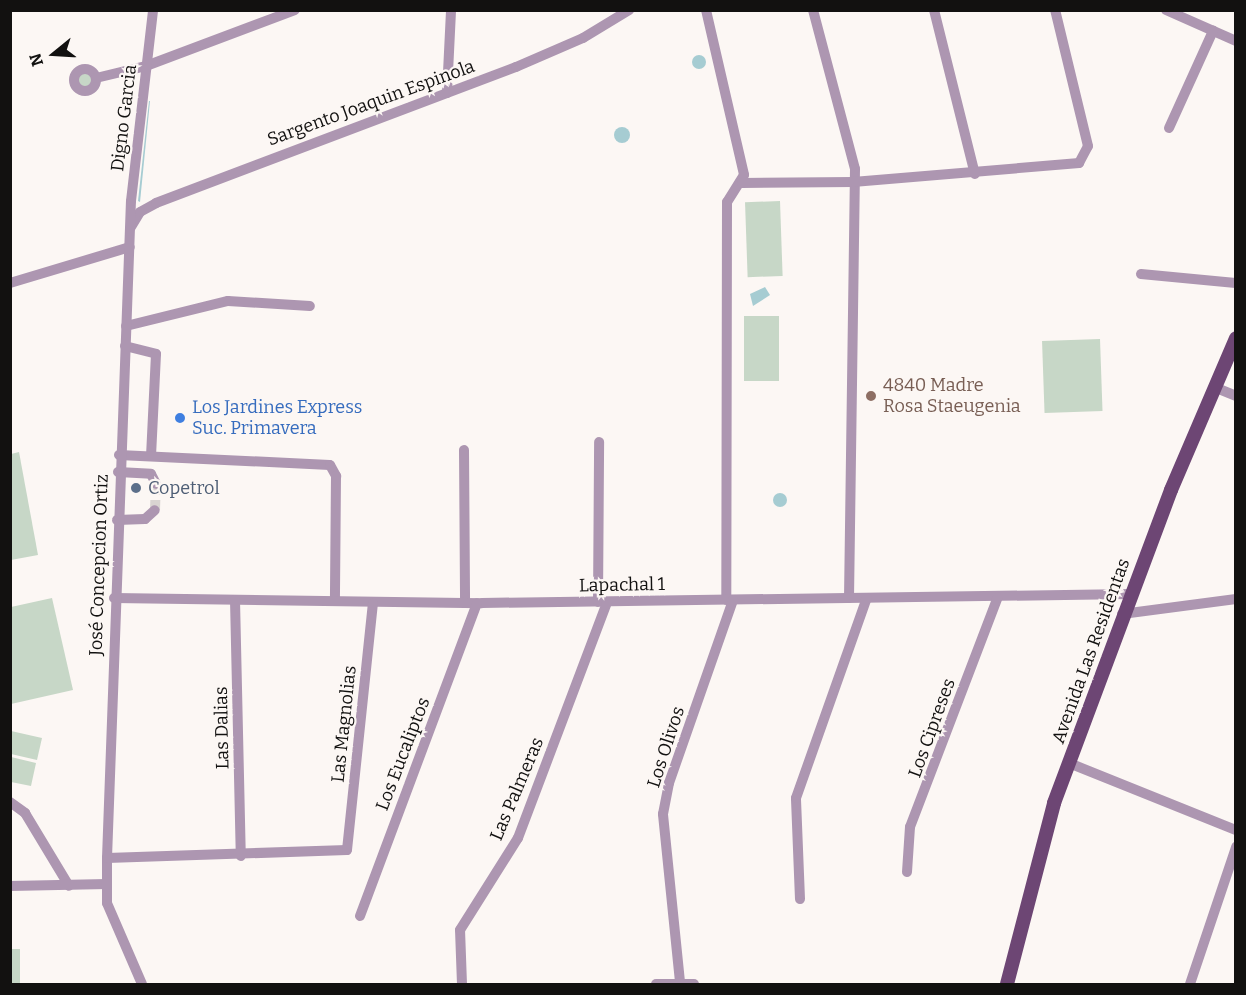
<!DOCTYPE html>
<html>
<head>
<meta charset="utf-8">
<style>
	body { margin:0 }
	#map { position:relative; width:1246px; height:995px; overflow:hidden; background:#fcf7f4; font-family:Bitter,serif }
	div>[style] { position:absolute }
	.green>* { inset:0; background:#c7d7c7; transform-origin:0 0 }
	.round { border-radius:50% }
	.water>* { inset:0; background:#a6ccd2 }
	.minor-tunnel>* { height:10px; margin-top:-5px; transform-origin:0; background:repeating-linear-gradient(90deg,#d9d4d2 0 10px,transparent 0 15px) }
	.minor>* { height:10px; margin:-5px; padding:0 5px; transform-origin:5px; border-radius:5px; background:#ad96b1 }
	.minor>.ring { margin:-5px; padding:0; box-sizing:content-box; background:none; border:10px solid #ad96b1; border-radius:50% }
	.major>* { height:14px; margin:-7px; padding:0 7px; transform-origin:7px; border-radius:7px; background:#6d4674 }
	.dots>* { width:16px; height:16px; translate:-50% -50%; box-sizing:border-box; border:3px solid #fcf7f4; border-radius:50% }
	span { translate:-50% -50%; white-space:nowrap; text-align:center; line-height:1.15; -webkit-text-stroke:4.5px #fcf7f4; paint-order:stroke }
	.street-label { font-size:18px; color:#121110 }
	.education-label { font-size:18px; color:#785e54 }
	.left { translate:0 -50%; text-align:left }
	.shop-label { font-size:18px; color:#366cbe }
	.service-label { font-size:18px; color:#4e5e75 }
	.frame { position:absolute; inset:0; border:12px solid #121110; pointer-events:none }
	.north { position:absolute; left:24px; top:24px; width:60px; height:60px; -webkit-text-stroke:4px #fcf7f4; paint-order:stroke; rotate:252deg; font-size:16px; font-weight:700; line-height:24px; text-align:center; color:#121110 }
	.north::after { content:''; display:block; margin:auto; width:21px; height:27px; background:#121110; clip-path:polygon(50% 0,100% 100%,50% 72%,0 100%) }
</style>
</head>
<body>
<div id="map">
	<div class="green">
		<i class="round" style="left:77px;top:72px;width:16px;height:16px"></i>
		<i style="left:780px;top:201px;width:75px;height:35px;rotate:88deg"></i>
		<i style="left:744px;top:316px;width:35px;height:65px"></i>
		<i style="left:1100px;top:339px;width:72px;height:58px;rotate:88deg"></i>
		<i style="clip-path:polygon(19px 452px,38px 555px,11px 560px,11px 454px)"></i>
		<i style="clip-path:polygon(52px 598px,73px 690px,11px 704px,11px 607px)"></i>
		<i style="clip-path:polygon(11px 731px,42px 738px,37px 760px,11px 754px)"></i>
		<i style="clip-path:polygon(11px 757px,36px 763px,31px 786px,11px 782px)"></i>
		<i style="left:11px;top:949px;width:9px;height:35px"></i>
	</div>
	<div class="water">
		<i class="round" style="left:692px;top:55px;width:14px;height:14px"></i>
		<i style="clip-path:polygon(149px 101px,150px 101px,140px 202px,138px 201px)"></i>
		<i class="round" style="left:614px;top:127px;width:16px;height:16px"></i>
		<i style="clip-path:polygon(765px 287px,770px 295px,753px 306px,750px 294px)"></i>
		<i class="round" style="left:773px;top:493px;width:14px;height:14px"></i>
	</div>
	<div class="minor-tunnel">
		<i style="left:155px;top:510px;width:26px;rotate:-88deg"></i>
	</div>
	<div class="minor">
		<i style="left:706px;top:10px;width:169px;rotate:77deg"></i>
		<i style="left:744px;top:175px;width:32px;rotate:122deg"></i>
		<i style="left:727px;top:202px;width:398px;rotate:90.1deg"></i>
		<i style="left:813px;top:10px;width:164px;rotate:75.2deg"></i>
		<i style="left:855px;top:169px;width:429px;rotate:90.8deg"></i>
		<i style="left:934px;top:10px;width:169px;rotate:76deg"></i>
		<i style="left:1166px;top:10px;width:77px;rotate:23.9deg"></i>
		<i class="ring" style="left:74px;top:69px;width:12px;height:12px"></i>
		<i style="left:96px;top:78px;width:51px;rotate:-13.5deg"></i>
		<i style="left:146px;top:66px;width:159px;rotate:-20.6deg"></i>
		<i style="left:447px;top:93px;width:83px;rotate:-87.2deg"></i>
		<i style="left:1169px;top:128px;width:107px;rotate:-65.6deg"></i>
		<i style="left:742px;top:183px;width:111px;rotate:-0.5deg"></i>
		<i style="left:853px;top:182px;width:227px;rotate:-4.8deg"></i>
		<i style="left:1079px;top:163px;width:19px;rotate:-62deg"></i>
		<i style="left:1088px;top:146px;width:140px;rotate:-103.6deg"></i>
		<i style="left:131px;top:227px;width:17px;rotate:-59deg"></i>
		<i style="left:140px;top:212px;width:18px;rotate:-29deg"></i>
		<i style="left:156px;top:203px;width:385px;rotate:-20.7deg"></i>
		<i style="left:516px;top:67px;width:73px;rotate:-23.4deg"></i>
		<i style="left:583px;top:38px;width:54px;rotate:-31.3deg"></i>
		<i style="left:1141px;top:274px;width:95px;rotate:5.4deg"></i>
		<i style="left:10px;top:283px;width:125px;rotate:-16.7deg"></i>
		<i style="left:126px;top:326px;width:105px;rotate:-13.8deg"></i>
		<i style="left:228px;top:301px;width:82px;rotate:3.5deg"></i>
		<i style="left:125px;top:346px;width:32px;rotate:14deg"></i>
		<i style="left:156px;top:354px;width:101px;rotate:92.8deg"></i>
		<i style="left:1214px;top:387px;width:24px;rotate:22deg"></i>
		<i style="left:464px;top:450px;width:153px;rotate:89.6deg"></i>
		<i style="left:119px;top:455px;width:211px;rotate:2.7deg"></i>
		<i style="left:330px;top:465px;width:13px;rotate:61deg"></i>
		<i style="left:336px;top:476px;width:125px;rotate:90.5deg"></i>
		<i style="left:118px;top:472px;width:33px;rotate:3deg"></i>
		<i style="left:151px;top:474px;width:11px;rotate:63deg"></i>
		<i style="left:117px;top:520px;width:28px;rotate:-2deg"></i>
		<i style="left:145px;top:519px;width:13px;rotate:-42deg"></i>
		<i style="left:114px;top:598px;width:368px;rotate:0.8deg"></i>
		<i style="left:482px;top:603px;width:649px;rotate:-0.79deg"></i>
		<i style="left:235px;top:600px;width:256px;rotate:88.7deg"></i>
		<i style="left:598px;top:602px;width:160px;rotate:-89.6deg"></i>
		<i style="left:1122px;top:614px;width:115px;rotate:-7.5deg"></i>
		<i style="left:1069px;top:763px;width:180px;rotate:21.9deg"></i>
		<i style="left:10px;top:802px;width:19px;rotate:36deg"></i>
		<i style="left:25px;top:813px;width:85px;rotate:58.9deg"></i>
		<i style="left:107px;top:858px;width:240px;rotate:-1.9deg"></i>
		<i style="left:347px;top:850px;width:248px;rotate:-84deg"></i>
		<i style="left:907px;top:872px;width:45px;rotate:-86.2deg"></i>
		<i style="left:910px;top:827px;width:246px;rotate:-69.1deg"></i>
		<i style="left:10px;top:886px;width:97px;rotate:-1.2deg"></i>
		<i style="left:800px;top:899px;width:101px;rotate:-92.3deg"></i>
		<i style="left:796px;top:798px;width:212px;rotate:-70.5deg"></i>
		<i style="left:360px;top:916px;width:334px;rotate:-69.5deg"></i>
		<i style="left:680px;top:982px;width:169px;rotate:-95.8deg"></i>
		<i style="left:663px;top:814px;width:32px;rotate:-79deg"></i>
		<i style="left:669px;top:783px;width:194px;rotate:-70.7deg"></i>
		<i style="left:142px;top:984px;width:88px;rotate:-113.4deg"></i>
		<i style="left:107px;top:903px;width:45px;rotate:-90deg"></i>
		<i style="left:107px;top:858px;width:657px;rotate:-87.91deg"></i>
		<i style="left:131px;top:201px;width:192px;rotate:-83.4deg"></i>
		<i style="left:462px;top:984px;width:54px;rotate:-92.1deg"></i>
		<i style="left:460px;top:930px;width:109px;rotate:-57.8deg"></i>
		<i style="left:518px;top:838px;width:252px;rotate:-69.3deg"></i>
		<i style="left:656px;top:984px;width:38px"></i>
		<i style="left:1190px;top:984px;width:145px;rotate:-71.4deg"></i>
	</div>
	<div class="major">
		<i style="left:1007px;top:984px;width:187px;rotate:-75.4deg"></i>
		<i style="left:1054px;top:803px;width:334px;rotate:-69.5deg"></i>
		<i style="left:1171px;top:490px;width:165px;rotate:-66.8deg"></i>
	</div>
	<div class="dots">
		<i style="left:871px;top:396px;background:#8d6e63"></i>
		<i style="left:180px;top:418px;background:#3f7fe0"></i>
		<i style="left:136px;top:488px;background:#5c6f8a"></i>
	</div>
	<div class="street-label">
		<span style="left:371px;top:103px;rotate:-20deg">Sargento Joaquin Espinola</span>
		<span style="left:124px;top:118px;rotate:-83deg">Digno Garcia</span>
		<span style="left:99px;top:565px;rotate:-88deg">José Concepcion Ortiz</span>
		<span style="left:622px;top:585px;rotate:-1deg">Lapachal 1</span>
		<span style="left:1091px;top:651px;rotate:-70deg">Avenida Las Residentas</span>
		<span style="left:344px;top:724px;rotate:-84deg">Las Magnolias</span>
		<span style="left:222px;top:728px;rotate:-91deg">Las Dalias</span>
		<span style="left:932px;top:728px;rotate:-70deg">Los Cipreses</span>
		<span style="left:666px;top:747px;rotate:-72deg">Los Olivos</span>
		<span style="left:403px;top:754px;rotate:-69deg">Los Eucaliptos</span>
		<span style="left:517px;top:789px;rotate:-67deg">Las Palmeras</span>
	</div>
	<div class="education-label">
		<span class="left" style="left:883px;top:396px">4840 Madre<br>Rosa Staeugenia</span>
	</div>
	<div class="shop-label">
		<span class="left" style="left:192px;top:418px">Los Jardines Express<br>Suc. Primavera</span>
	</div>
	<div class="service-label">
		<span class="left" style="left:148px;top:488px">Copetrol</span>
	</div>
	<div class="frame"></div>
	<div class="north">N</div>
</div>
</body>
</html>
